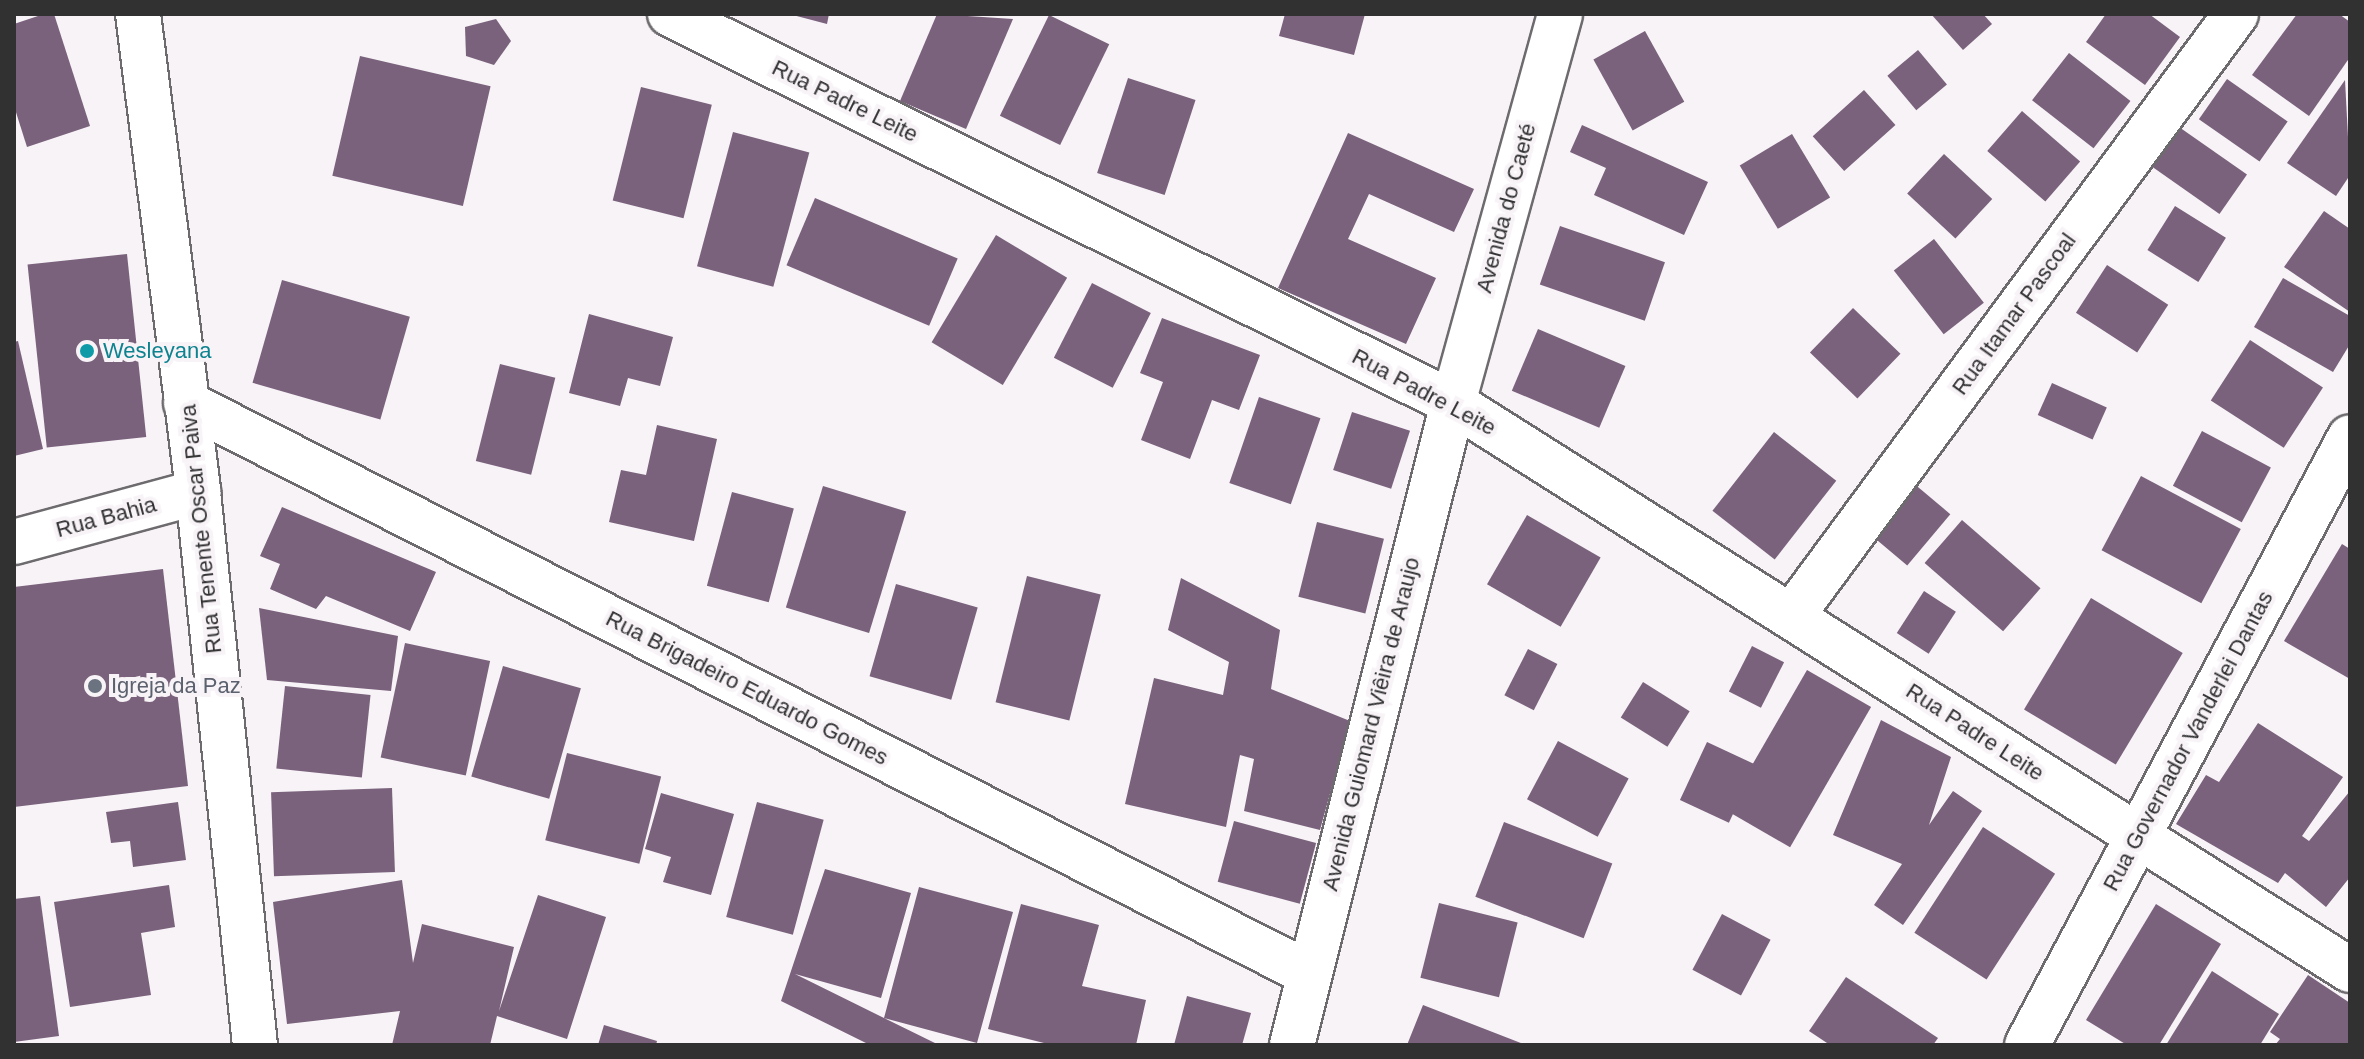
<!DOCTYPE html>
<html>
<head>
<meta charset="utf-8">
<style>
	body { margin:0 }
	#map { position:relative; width:2364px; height:1059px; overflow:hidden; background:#f7f3f7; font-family:Arial,sans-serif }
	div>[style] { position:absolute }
	.building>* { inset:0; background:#7a617c; transform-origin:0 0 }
	.roads { filter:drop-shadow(2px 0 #6e6b6e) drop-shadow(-2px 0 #6e6b6e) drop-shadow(0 2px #6e6b6e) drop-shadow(0 -2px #6e6b6e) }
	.minor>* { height:44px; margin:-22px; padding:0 22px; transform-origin:22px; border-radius:22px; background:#fff }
	.dots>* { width:22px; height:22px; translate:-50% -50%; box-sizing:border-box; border:4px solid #f7f3f7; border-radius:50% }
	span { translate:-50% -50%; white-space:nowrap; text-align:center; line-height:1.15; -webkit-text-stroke:8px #f7f3f7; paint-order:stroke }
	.street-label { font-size:22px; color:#323132 }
	.culture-label { font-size:22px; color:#0d838f }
	.left { translate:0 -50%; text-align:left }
	.worship-label { font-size:22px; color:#5b616d }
	.frame { position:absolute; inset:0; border:16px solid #323132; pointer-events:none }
</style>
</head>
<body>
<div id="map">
	<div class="building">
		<i style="clip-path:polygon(44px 14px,54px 14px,90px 126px,27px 147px,14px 106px,14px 24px)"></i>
		<i style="clip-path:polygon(789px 14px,829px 14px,827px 24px)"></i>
		<i style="clip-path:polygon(937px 14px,1013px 19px,966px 129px,900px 101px)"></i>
		<i style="clip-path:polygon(1285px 14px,1365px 14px,1354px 55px,1279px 36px)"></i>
		<i style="clip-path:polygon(1931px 14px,1983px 14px,1992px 24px,1963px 50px)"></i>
		<i style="clip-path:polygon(2106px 14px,2149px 14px,2180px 37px,2145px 85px,2086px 42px)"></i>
		<i style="clip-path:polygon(2297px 14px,2339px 14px,2350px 22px,2350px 57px,2309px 116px,2252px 75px)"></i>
		<i style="left:1049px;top:15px;width:67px;height:112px;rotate:26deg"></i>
		<i style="clip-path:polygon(496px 19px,511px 41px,494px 65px,466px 56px,465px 27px)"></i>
		<i style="left:1645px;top:31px;width:81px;height:59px;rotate:61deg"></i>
		<i style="left:1918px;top:50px;width:45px;height:40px;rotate:50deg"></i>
		<i style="left:2069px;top:53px;width:78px;height:60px;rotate:38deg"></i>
		<i style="left:360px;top:56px;width:134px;height:123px;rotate:13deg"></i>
		<i style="left:1128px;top:78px;width:71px;height:100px;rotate:18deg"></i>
		<i style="left:2227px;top:79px;width:74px;height:49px;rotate:35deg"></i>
		<i style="clip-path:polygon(2345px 80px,2350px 175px,2336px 196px,2287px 163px)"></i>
		<i style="left:641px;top:87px;width:73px;height:117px;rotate:14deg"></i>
		<i style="left:1864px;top:90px;width:47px;height:69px;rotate:48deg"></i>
		<i style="left:2022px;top:111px;width:77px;height:53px;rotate:41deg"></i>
		<i style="clip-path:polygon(1582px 125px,1708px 182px,1684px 235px,1594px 195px,1606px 168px,1570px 152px)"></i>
		<i style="left:2179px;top:127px;width:83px;height:48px;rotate:35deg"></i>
		<i style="left:733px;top:132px;width:79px;height:139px;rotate:15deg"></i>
		<i style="clip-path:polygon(1348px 133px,1474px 189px,1454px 232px,1369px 194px,1348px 239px,1436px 278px,1406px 344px,1278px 288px)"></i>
		<i style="left:1792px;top:134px;width:74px;height:61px;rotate:59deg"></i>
		<i style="left:1944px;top:154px;width:66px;height:54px;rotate:43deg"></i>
		<i style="left:815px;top:198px;width:155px;height:73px;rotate:23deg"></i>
		<i style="left:2175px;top:206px;width:60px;height:52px;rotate:32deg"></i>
		<i style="clip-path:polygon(2324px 211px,2350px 229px,2350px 312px,2284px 267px)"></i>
		<i style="left:1560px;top:226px;width:111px;height:62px;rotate:19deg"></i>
		<i style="left:996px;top:235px;width:83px;height:125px;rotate:31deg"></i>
		<i style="left:1934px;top:239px;width:81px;height:51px;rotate:52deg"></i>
		<i style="left:127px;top:254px;width:184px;height:100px;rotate:84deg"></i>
		<i style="left:2107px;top:265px;width:73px;height:57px;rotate:33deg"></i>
		<i style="clip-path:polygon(2283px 278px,2350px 316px,2350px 344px,2333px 372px,2254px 327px)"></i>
		<i style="left:282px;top:280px;width:133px;height:107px;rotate:16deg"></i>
		<i style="left:1092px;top:283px;width:66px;height:84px;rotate:27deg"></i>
		<i style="left:1853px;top:308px;width:66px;height:62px;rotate:44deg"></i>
		<i style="clip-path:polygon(589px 314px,673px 337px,660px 386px,628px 378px,620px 406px,569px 393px)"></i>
		<i style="clip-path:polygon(1162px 318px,1260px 355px,1239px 410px,1212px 400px,1190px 459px,1141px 440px,1163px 382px,1140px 373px)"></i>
		<i style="left:1538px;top:329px;width:95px;height:67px;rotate:23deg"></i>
		<i style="left:2250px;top:340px;width:87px;height:72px;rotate:33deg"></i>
		<i style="clip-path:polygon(18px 341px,43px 449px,14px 456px,14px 342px)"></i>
		<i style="left:500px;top:364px;width:57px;height:100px;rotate:14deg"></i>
		<i style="left:2052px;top:383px;width:60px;height:35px;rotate:24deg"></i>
		<i style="left:1259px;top:397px;width:65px;height:91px;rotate:19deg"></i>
		<i style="left:1352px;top:412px;width:61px;height:61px;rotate:18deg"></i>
		<i style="clip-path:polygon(657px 425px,717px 439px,694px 541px,609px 522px,621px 470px,646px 475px)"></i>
		<i style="left:2202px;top:431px;width:78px;height:62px;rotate:28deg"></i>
		<i style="left:1774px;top:432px;width:79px;height:100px;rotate:38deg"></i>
		<i style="left:2141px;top:476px;width:113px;height:84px;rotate:28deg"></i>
		<i style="left:1912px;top:482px;width:50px;height:67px;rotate:40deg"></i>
		<i style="left:823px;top:486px;width:87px;height:127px;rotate:17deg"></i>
		<i style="left:732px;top:492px;width:64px;height:97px;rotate:15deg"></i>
		<i style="clip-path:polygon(282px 507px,436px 572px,410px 631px,326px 596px,316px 609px,270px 589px,280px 564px,260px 556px)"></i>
		<i style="left:1527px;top:515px;width:85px;height:80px;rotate:30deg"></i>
		<i style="left:1962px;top:520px;width:104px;height:57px;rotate:41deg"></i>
		<i style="left:1317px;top:522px;width:69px;height:77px;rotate:14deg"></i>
		<i style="clip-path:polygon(2342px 544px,2350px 549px,2350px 679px,2284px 641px)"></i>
		<i style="clip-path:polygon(163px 569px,188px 786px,14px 807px,14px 587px)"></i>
		<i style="left:1027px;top:576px;width:76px;height:130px;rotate:14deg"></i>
		<i style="clip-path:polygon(1181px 578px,1280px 630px,1271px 689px,1350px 721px,1320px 830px,1244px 811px,1254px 759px,1240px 755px,1226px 827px,1125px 804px,1154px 678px,1223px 695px,1229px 662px,1168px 630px)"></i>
		<i style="left:896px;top:584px;width:85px;height:96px;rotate:16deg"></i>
		<i style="left:1924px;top:591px;width:38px;height:50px;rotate:33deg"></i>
		<i style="left:2091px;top:598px;width:107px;height:130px;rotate:31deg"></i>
		<i style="clip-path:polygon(259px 608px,398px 636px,391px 691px,267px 680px)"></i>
		<i style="left:405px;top:643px;width:87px;height:117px;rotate:12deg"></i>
		<i style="left:1752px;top:646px;width:36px;height:51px;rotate:27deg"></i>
		<i style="left:1528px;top:649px;width:33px;height:52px;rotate:27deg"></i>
		<i style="left:503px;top:666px;width:81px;height:115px;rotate:16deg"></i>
		<i style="left:1807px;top:670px;width:74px;height:162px;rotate:30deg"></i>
		<i style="left:1643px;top:682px;width:55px;height:42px;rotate:32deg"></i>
		<i style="left:285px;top:686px;width:86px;height:83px;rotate:6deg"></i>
		<i style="clip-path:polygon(1881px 720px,1951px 757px,1929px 825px,1953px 791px,1982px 811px,1903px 925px,1874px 905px,1902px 864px,1833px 835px)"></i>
		<i style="clip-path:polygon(2258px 723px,2343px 777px,2302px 836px,2309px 841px,2350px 791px,2350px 877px,2326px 907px,2285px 873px,2278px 883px,2176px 824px,2206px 775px,2219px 782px)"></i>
		<i style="left:1558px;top:741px;width:80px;height:66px;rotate:28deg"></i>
		<i style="left:1707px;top:742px;width:54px;height:64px;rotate:25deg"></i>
		<i style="left:567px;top:753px;width:97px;height:90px;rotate:14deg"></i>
		<i style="left:392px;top:788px;width:84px;height:121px;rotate:88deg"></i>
		<i style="clip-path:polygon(661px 793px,734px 814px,711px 895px,663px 882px,671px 857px,645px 849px)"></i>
		<i style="clip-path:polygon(178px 802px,186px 860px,133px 867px,130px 841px,111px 843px,106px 812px)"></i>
		<i style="left:757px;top:802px;width:69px;height:119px;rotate:15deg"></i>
		<i style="left:1234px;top:821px;width:85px;height:63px;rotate:15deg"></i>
		<i style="left:1504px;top:822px;width:116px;height:80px;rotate:21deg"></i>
		<i style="left:1983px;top:827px;width:86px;height:126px;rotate:33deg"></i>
		<i style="clip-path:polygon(825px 869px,911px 893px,881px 998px,795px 974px,884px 1018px,919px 887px,1013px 912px,977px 1043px,884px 1018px,939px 1045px,870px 1045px,781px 1001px)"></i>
		<i style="clip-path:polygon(402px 880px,413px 963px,422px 924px,514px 947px,499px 1011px,538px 895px,606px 917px,567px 1039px,497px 1016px,490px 1045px,392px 1045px,400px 1011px,287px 1024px,273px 902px)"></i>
		<i style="clip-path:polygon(169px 885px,175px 927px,141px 933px,151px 995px,70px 1007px,54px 902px)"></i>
		<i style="clip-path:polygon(40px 896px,59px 1036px,14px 1042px,14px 899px)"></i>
		<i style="left:1439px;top:903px;width:81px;height:77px;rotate:14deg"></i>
		<i style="clip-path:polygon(1021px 904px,1099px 925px,1082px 986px,1146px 1000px,1136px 1045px,1052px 1045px,988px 1029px)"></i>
		<i style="clip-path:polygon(2156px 904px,2221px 944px,2159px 1045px,2127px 1045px,2086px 1020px)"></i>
		<i style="left:1722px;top:914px;width:55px;height:63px;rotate:28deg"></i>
		<i style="clip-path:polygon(2212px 971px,2279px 1014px,2260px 1045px,2166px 1045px)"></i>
		<i style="clip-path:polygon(2308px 975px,2350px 1003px,2350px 1045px,2275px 1045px,2280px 1039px,2270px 1032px)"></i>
		<i style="clip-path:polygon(1846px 977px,1938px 1038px,1933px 1045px,1830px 1045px,1809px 1031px)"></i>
		<i style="clip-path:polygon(1187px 996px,1251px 1013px,1242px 1045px,1174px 1045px)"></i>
		<i style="clip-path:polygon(1423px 1005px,1526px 1045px,1407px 1045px)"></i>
		<i style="clip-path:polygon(604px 1025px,657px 1041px,656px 1045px,598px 1045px)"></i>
	</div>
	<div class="roads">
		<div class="minor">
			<i style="left:138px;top:14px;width:482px;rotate:82.8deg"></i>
			<i style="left:198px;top:492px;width:556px;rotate:84.12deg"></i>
			<i style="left:670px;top:14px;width:874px;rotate:26.42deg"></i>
			<i style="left:1453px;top:403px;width:1061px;rotate:32.3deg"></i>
			<i style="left:186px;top:403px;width:1258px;rotate:26.93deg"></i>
			<i style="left:14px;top:542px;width:191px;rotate:-15.2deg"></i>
			<i style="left:1793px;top:614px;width:746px;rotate:-53.56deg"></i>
			<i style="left:1292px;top:1045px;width:662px;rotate:-75.92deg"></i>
			<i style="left:1453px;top:403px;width:403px;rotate:-74.6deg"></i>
			<i style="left:2027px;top:1045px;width:688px;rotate:-62.02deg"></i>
		</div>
	</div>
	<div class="dots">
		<i style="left:87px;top:351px;background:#0f9aa8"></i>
		<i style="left:95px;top:686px;background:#6b7280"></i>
	</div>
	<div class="street-label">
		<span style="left:845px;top:101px;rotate:26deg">Rua Padre Leite</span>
		<span style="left:1506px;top:208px;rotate:-75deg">Avenida do Caeté</span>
		<span style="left:2014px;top:314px;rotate:-54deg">Rua Itamar Pascoal</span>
		<span style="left:1424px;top:392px;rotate:28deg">Rua Padre Leite</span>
		<span style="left:106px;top:517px;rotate:-15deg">Rua Bahia</span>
		<span style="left:201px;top:529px;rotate:-96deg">Rua Tenente Oscar Paiva</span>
		<span style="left:747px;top:688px;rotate:27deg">Rua Brigadeiro Eduardo Gomes</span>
		<span style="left:1371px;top:724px;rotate:-76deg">Avenida Guiomard Viêira de Araujo</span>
		<span style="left:1975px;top:732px;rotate:33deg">Rua Padre Leite</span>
		<span style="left:2188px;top:741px;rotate:-62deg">Rua Governador Vanderlei Dantas</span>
	</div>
	<div class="culture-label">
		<span class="left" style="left:103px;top:351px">Wesleyana</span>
	</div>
	<div class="worship-label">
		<span class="left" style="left:111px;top:686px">Igreja da Paz</span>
	</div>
	<div class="frame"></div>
</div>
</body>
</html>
